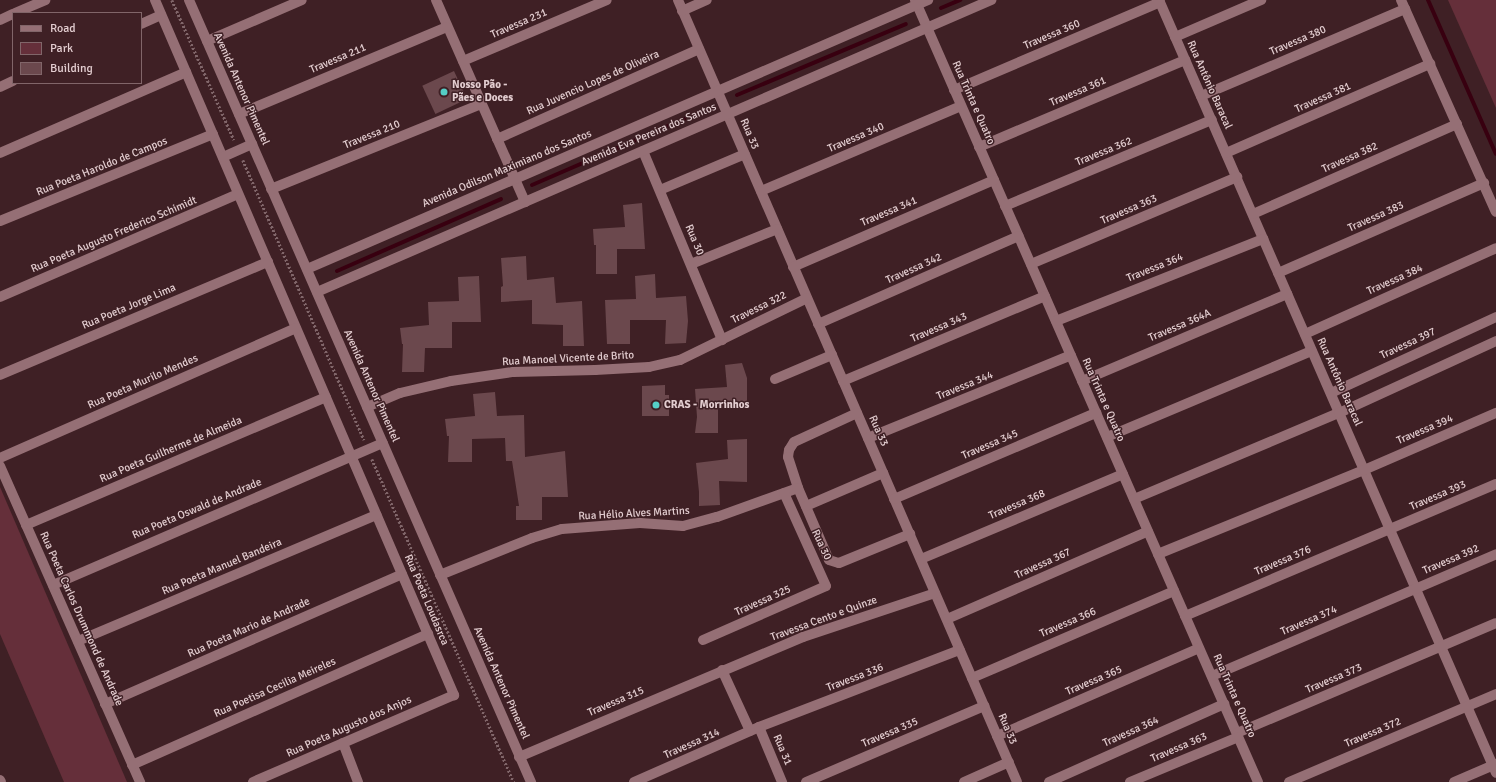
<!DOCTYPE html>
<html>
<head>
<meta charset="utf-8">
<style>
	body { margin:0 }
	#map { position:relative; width:1496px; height:782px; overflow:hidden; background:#3f2025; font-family:Signika,sans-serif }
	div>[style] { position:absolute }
	.green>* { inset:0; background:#652f3a }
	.stream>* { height:4px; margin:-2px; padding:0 2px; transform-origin:2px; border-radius:2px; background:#380010 }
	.building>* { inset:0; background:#6b484d; transform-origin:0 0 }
	.path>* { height:2.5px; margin-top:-1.25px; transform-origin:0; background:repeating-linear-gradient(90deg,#81666a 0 2px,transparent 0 4px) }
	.minor>* { height:10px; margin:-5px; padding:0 5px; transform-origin:5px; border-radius:5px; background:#956f75 }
	.dots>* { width:11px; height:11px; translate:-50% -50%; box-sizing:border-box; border:2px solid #3f2025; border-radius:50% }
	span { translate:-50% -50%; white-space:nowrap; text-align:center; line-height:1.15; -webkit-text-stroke:3px #3f2025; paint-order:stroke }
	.street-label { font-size:11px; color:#e3cdd0 }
	.poi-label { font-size:11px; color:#e3cdd0; font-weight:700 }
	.left { translate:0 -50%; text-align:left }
	.legend { position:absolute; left:12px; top:12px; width:130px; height:72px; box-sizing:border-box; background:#3f2025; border:1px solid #816569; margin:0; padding:5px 7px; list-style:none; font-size:12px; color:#e3cdd0 }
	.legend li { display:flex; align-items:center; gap:8px; height:20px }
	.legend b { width:20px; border:1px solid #816569 }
</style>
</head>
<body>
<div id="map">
	<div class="green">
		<i style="clip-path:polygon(1448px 0,1496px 0,1496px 108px)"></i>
		<i style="clip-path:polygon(0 487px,127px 782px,64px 782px,0 634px)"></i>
	</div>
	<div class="stream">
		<i style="left:1428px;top:0;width:168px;rotate:66.2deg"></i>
		<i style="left:941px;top:8px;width:21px;rotate:-23deg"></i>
		<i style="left:737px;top:95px;width:183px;rotate:-22.8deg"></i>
		<i style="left:532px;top:185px;width:194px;rotate:-23.4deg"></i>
		<i style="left:337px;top:271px;width:179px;rotate:-23.7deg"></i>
	</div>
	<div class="building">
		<i style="left:454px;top:71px;width:31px;height:35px;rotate:65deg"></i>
		<i style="clip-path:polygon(642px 203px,645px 249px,617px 249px,617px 274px,596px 274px,596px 245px,594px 245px,593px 229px,625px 227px,623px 205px)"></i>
		<i style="clip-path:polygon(526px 256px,527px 280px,554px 277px,556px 303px,582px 301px,584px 346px,563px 346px,563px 325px,532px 324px,532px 300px,501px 302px,501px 287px,503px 286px,501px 258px)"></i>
		<i style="clip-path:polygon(655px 274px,656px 298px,686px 296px,688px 321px,686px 343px,665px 344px,666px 320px,630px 320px,630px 344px,607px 344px,605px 300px,636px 299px,635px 276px)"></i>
		<i style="clip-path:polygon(479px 276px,481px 322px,452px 322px,452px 348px,425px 348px,424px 372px,402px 372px,403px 344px,402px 344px,400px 328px,429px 325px,428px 302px,459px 301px,458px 277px)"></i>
		<i style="clip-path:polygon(742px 363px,747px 378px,747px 409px,718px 408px,718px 433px,695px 433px,697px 417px,695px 389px,727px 387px,725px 365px)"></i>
		<i style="clip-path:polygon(665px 385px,665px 395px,669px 395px,669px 416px,642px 416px,642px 386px)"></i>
		<i style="clip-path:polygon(495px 392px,497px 416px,524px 415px,525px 457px,565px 451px,568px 497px,542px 497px,542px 520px,516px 520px,516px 506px,519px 506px,512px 461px,506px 461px,505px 438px,472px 439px,472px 462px,448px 462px,449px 436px,447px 436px,445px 419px,475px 416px,473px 394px)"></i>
		<i style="clip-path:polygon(747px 439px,747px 482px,719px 481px,720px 505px,699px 506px,699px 492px,696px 463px,728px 459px,727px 440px)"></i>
	</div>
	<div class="path">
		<i style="left:172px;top:0;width:153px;rotate:66.1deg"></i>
		<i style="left:243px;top:160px;width:305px;rotate:66.6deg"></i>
		<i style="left:372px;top:459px;width:353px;rotate:66.3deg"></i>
	</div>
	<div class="minor">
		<i style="left:155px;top:0;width:757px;rotate:66.72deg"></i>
		<i style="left:454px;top:695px;width:219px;rotate:156.6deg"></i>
		<i style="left:189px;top:0;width:854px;rotate:66.38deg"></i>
		<i style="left:436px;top:0;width:221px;rotate:66.2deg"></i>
		<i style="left:678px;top:0;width:852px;rotate:66.56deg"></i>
		<i style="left:915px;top:0;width:854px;rotate:66.32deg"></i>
		<i style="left:1159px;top:0;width:843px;rotate:66.44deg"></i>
		<i style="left:1401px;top:0;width:232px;rotate:65.9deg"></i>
		<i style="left:682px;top:11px;width:27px;rotate:-24deg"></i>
		<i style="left:15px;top:13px;width:33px;rotate:-23deg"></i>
		<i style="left:0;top:20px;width:14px;rotate:-25deg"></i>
		<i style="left:141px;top:24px;width:22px;rotate:-24deg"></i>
		<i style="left:1175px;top:37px;width:94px;rotate:-23.3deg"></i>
		<i style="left:207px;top:41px;width:103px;rotate:-23.3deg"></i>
		<i style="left:463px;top:61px;width:156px;rotate:-23deg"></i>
		<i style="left:0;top:87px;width:14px;rotate:-25deg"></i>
		<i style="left:954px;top:90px;width:224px;rotate:-23.1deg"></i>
		<i style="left:1201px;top:96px;width:222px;rotate:-23.1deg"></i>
		<i style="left:239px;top:114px;width:225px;rotate:-22.7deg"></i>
		<i style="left:497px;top:139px;width:221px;rotate:-24deg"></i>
		<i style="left:979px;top:147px;width:224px;rotate:-22.9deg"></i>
		<i style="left:643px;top:151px;width:205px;rotate:67.3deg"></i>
		<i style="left:0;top:153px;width:203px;rotate:-23.5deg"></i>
		<i style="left:1226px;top:153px;width:223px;rotate:-23.6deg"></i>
		<i style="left:223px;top:157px;width:32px;rotate:-24deg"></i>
		<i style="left:271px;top:189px;width:227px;rotate:-22deg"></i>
		<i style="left:660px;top:190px;width:92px;rotate:-23deg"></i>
		<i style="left:761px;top:191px;width:217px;rotate:-23deg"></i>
		<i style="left:1005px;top:206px;width:224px;rotate:-22.6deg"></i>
		<i style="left:1253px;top:214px;width:223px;rotate:-23.8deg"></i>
		<i style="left:0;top:221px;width:230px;rotate:-22.2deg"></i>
		<i style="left:691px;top:264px;width:93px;rotate:-22.1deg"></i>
		<i style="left:1031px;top:264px;width:224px;rotate:-22.9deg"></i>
		<i style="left:793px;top:267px;width:219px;rotate:-23.4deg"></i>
		<i style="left:307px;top:269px;width:677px;rotate:-23.42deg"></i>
		<i style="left:1278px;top:273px;width:225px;rotate:-23.6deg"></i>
		<i style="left:317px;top:292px;width:735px;rotate:-23.42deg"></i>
		<i style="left:0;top:297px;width:259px;rotate:-23.4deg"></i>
		<i style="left:1056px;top:321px;width:223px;rotate:-21.6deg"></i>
		<i style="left:818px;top:324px;width:219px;rotate:-23.7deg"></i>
		<i style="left:1305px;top:334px;width:209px;rotate:-24.2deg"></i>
		<i style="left:0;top:375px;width:291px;rotate:-22.9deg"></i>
		<i style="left:775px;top:379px;width:62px;rotate:-22.8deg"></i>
		<i style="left:843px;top:381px;width:219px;rotate:-22.8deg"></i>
		<i style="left:1082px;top:381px;width:223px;rotate:-23deg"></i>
		<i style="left:1331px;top:393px;width:182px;rotate:-24.7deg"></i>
		<i style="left:367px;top:407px;width:36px;rotate:-23deg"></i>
		<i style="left:400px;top:393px;width:52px;rotate:-13.2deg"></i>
		<i style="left:451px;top:381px;width:63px;rotate:-8.3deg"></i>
		<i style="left:513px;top:372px;width:82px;rotate:-1.4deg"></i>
		<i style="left:595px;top:370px;width:54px;rotate:-3.2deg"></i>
		<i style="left:649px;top:367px;width:32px;rotate:-13deg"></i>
		<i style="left:680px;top:360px;width:141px;rotate:-26deg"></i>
		<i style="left:857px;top:413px;width:69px;rotate:155.3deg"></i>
		<i style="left:794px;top:442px;width:9px;rotate:122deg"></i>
		<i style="left:789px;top:450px;width:7px;rotate:98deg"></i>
		<i style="left:788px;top:457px;width:33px;rotate:72deg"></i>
		<i style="left:798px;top:488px;width:78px;rotate:66.7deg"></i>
		<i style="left:829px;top:560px;width:10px;rotate:17deg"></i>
		<i style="left:839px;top:563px;width:77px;rotate:-22.2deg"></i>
		<i style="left:1107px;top:437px;width:222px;rotate:-22.8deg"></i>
		<i style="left:868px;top:438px;width:219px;rotate:-22.2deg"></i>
		<i style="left:0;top:458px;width:323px;rotate:-23.7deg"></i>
		<i style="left:0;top:466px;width:346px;rotate:66.1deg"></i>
		<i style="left:894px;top:499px;width:220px;rotate:-23.1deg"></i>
		<i style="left:1134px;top:499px;width:222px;rotate:-22.8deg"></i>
		<i style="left:1339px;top:413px;width:173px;rotate:-24.6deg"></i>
		<i style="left:806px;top:506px;width:84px;rotate:-23.2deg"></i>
		<i style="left:26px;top:525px;width:326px;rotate:-23.1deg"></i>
		<i style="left:1158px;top:554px;width:222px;rotate:-22.2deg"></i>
		<i style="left:1364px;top:470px;width:144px;rotate:-23.4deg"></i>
		<i style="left:921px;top:559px;width:219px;rotate:-22.8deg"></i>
		<i style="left:440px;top:575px;width:99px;rotate:-21.9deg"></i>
		<i style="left:532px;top:538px;width:31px;rotate:-17deg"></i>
		<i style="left:562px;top:529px;width:78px;rotate:-4.4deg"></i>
		<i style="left:640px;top:523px;width:43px;rotate:4deg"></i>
		<i style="left:683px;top:526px;width:35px;rotate:-15deg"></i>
		<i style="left:717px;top:517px;width:86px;rotate:-19.7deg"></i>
		<i style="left:53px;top:585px;width:359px;rotate:-23.3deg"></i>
		<i style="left:1185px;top:616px;width:338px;rotate:-23deg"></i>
		<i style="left:947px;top:619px;width:219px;rotate:-23.6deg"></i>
		<i style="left:703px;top:640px;width:134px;rotate:-23.7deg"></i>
		<i style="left:826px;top:586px;width:102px;rotate:-114.3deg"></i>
		<i style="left:78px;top:641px;width:324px;rotate:-22.9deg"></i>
		<i style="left:722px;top:670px;width:67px;rotate:65.3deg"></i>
		<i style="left:1212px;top:676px;width:309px;rotate:-23.2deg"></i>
		<i style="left:972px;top:678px;width:220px;rotate:-23.3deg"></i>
		<i style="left:105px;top:704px;width:324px;rotate:-23.6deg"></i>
		<i style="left:759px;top:727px;width:60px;rotate:67.3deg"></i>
		<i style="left:1237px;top:733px;width:281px;rotate:-23deg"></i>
		<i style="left:997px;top:736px;width:220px;rotate:-23.5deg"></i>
		<i style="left:343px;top:743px;width:42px;rotate:69deg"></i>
		<i style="left:519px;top:757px;width:308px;rotate:-22.9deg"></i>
		<i style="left:803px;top:637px;width:139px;rotate:-18.4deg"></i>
		<i style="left:132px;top:765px;width:324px;rotate:-23.9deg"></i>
		<i style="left:0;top:780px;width:2px;rotate:63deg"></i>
		<i style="left:634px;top:782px;width:137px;rotate:-23.7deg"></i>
		<i style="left:759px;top:727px;width:215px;rotate:-21deg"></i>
		<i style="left:806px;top:782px;width:194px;rotate:-23.1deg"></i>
		<i style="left:964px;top:782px;width:49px;rotate:-24deg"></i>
		<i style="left:1049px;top:782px;width:192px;rotate:-24deg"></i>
		<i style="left:1130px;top:782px;width:117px;rotate:-22.6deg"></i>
		<i style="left:1289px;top:782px;width:225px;rotate:-23deg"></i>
		<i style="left:1454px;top:782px;width:46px;rotate:-23.2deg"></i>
	</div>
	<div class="dots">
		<i style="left:444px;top:92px;background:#55cec6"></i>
		<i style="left:656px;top:405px;background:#55cec6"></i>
	</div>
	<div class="street-label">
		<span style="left:519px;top:24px;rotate:-23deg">Travessa 231</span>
		<span style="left:1052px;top:35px;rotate:-23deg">Travessa 360</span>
		<span style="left:1298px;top:41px;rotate:-23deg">Travessa 380</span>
		<span style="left:338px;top:59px;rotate:-23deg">Travessa 211</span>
		<span style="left:593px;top:83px;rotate:-24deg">Rua Juvencio Lopes de Oliveira</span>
		<span style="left:1209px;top:85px;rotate:66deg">Rua Antônio Baracal</span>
		<span style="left:241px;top:89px;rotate:66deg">Avenida Antenor Pimentel</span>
		<span style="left:1078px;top:92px;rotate:-23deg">Travessa 361</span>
		<span style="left:1323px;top:98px;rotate:-24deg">Travessa 381</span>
		<span style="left:973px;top:103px;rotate:66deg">Rua Trinta e Quatro</span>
		<span style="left:749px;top:134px;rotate:67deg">Rua 33</span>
		<span style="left:372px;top:135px;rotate:-22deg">Travessa 210</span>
		<span style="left:649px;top:135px;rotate:-23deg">Avenida Eva Pereira dos Santos</span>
		<span style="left:856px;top:138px;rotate:-23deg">Travessa 340</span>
		<span style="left:1104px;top:152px;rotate:-22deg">Travessa 362</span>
		<span style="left:1350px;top:158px;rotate:-24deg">Travessa 382</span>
		<span style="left:102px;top:167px;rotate:-22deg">Rua Poeta Haroldo de Campos</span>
		<span style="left:507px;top:169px;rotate:-23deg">Avenida Odilson Maximiano dos Santos</span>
		<span style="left:1129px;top:210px;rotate:-23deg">Travessa 363</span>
		<span style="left:889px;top:212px;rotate:-23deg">Travessa 341</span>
		<span style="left:1376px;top:217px;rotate:-24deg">Travessa 383</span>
		<span style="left:114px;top:235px;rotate:-23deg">Rua Poeta Augusto Frederico Schimidt</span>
		<span style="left:694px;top:240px;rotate:67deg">Rua 30</span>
		<span style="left:1155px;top:268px;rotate:-22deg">Travessa 364</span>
		<span style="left:914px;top:269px;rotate:-24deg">Travessa 342</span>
		<span style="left:1395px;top:280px;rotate:-24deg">Travessa 384</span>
		<span style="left:129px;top:307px;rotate:-23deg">Rua Poeta Jorge Lima</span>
		<span style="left:759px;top:308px;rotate:-26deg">Travessa 322</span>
		<span style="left:1180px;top:326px;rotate:-23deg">Travessa 364A</span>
		<span style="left:939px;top:328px;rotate:-23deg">Travessa 343</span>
		<span style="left:1408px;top:344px;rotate:-25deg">Travessa 397</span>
		<span style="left:568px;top:359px;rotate:-3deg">Rua Manoel Vicente de Brito</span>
		<span style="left:143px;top:382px;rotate:-24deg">Rua Poeta Murilo Mendes</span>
		<span style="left:1339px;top:382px;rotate:66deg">Rua Antônio Baracal</span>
		<span style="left:371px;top:386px;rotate:66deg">Avenida Antenor Pimentel</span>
		<span style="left:965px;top:386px;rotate:-22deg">Travessa 344</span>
		<span style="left:1103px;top:400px;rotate:66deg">Rua Trinta e Quatro</span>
		<span style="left:1425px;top:430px;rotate:-23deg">Travessa 394</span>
		<span style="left:878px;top:431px;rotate:66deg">Rua 33</span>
		<span style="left:990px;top:445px;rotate:-23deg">Travessa 345</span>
		<span style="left:171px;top:450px;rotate:-23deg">Rua Poeta Guilherme de Almeida</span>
		<span style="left:1438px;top:496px;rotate:-23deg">Travessa 393</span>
		<span style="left:1017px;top:505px;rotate:-23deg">Travessa 368</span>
		<span style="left:197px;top:509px;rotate:-23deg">Rua Poeta Oswald de Andrade</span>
		<span style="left:634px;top:514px;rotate:-3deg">Rua Hélio Alves Martins</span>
		<span style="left:821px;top:545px;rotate:65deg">Rua 30</span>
		<span style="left:1451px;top:560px;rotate:-23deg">Travessa 392</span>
		<span style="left:1283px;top:561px;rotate:-23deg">Travessa 376</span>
		<span style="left:1043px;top:564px;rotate:-24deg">Travessa 367</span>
		<span style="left:222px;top:567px;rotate:-23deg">Rua Poeta Manuel Bandeira</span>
		<span style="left:426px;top:600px;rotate:67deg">Rua Poeta Loudasrca</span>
		<span style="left:763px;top:601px;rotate:-24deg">Travessa 325</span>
		<span style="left:81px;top:619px;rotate:66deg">Rua Poeta Carlos Drummond de Andrade</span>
		<span style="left:824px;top:619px;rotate:-20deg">Travessa Cento e Quinze</span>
		<span style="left:1309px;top:621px;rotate:-23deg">Travessa 374</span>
		<span style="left:1068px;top:623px;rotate:-23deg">Travessa 366</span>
		<span style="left:249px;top:628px;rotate:-24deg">Rua Poeta Mario de Andrade</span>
		<span style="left:855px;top:678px;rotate:-21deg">Travessa 336</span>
		<span style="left:1334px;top:679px;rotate:-23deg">Travessa 373</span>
		<span style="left:1094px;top:681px;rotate:-23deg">Travessa 365</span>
		<span style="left:501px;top:683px;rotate:66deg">Avenida Antenor Pimentel</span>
		<span style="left:275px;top:688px;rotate:-24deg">Rua Poetisa Cecilia Meireles</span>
		<span style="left:1234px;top:696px;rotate:66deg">Rua Trinta e Quatro</span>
		<span style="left:616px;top:702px;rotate:-23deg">Travessa 315</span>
		<span style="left:349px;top:727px;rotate:-24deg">Rua Poeta Augusto dos Anjos</span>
		<span style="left:1007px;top:729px;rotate:67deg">Rua 33</span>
		<span style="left:1131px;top:732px;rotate:-24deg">Travessa 364</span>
		<span style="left:890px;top:733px;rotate:-23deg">Travessa 335</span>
		<span style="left:1373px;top:733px;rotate:-23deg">Travessa 372</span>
		<span style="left:692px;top:744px;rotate:-24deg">Travessa 314</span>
		<span style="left:1179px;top:748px;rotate:-23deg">Travessa 363</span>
		<span style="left:782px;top:750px;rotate:67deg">Rua 31</span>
	</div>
	<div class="poi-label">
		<span class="left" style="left:452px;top:92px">Nosso Pão -<br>Pães e Doces</span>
		<span class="left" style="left:664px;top:405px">CRAS - Morrinhos</span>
	</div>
	<ul class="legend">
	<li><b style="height:5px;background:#956f75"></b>Road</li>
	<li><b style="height:11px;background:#652f3a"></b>Park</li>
	<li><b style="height:11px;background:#6b484d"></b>Building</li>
	</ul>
</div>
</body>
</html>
